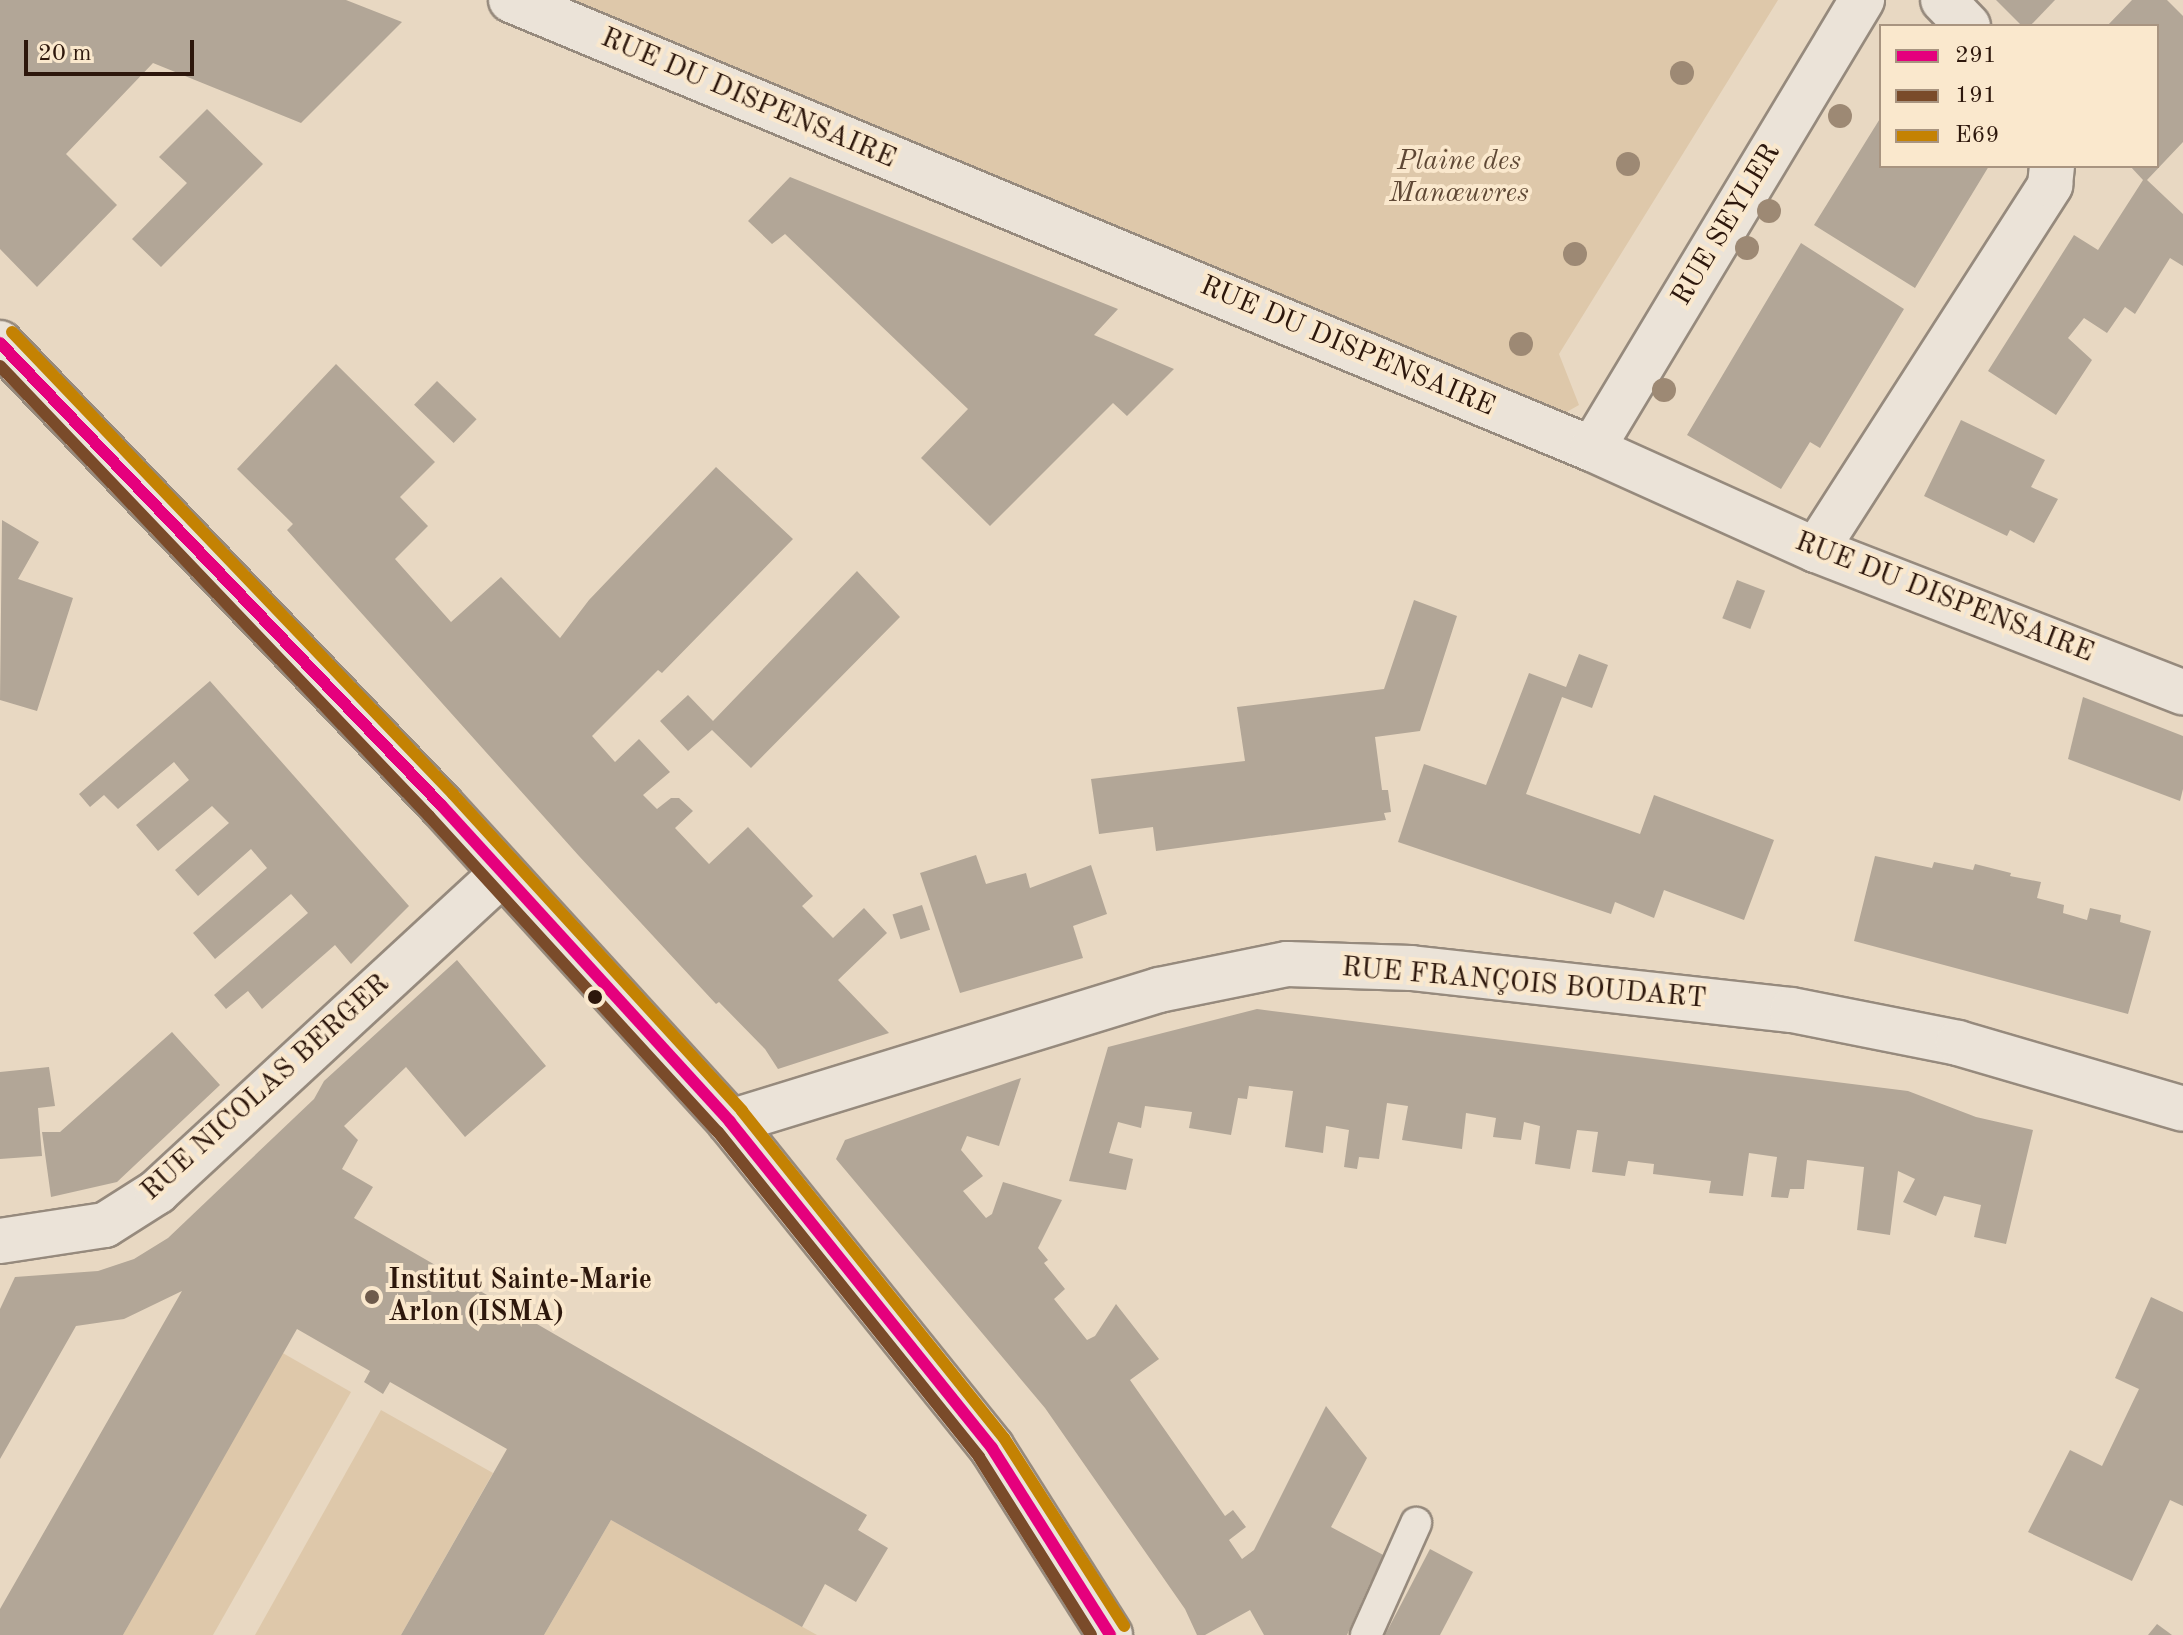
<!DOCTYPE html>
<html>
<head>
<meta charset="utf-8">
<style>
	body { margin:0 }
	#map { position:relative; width:2183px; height:1635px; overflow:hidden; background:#e8d8c2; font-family:"Old Standard TT",serif }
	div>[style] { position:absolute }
	.green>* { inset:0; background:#dec8aa }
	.building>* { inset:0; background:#b2a697; transform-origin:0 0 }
	.roads { filter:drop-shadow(2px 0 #968a7d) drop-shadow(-2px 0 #968a7d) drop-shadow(0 2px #968a7d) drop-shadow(0 -2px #968a7d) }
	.lane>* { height:30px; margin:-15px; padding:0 15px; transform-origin:15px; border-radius:15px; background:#ebe3d8 }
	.street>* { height:44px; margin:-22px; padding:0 22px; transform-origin:22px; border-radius:22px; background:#ebe3d8 }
	.secondary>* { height:44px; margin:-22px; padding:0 22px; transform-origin:22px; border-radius:22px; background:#ebe3d8 }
	.bus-1>* { height:12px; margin:-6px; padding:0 6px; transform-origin:6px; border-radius:6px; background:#e5007d }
	.bus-2>* { height:12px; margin:-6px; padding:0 6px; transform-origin:6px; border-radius:6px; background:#7a4b2a }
	.bus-3>* { height:12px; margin:-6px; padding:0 6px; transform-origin:6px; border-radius:6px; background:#c48203 }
	.trees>* { width:24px; height:24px; margin:-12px; border-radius:50%; background:#9d8974 }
	.dots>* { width:22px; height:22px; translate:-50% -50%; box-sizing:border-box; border:4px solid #fae8cd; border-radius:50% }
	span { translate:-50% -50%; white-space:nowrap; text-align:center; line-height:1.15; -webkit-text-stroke:8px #fae8cd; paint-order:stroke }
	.street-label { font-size:28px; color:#2d170c }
	.park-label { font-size:28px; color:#5f4835; font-style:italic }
	.poi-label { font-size:28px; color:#2d170c; font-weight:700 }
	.left { translate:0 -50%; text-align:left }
	.legend { position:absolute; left:1879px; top:24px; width:280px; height:144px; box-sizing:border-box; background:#fae8cd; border:2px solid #a89480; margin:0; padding:10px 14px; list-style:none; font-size:24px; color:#2d170c }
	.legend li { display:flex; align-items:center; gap:16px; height:40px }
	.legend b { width:40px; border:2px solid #a89480 }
	.scale { position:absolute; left:24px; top:40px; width:170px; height:36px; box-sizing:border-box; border:4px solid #2d170c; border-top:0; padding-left:10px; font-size:24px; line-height:28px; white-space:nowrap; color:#2d170c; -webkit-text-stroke:6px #fae8cd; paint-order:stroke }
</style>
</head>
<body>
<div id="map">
	<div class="green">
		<i style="clip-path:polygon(571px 0,1778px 0,1559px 354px,1579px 405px,1563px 414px)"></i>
		<i style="clip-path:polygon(281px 1352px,351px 1392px,213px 1635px,123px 1635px)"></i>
		<i style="clip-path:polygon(381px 1410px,493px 1473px,401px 1635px,255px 1635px)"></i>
		<i style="clip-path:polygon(611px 1520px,817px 1635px,544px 1635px)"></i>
	</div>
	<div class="building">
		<i style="clip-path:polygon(0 0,346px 0,402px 22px,301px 123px,153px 63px,66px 154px,117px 205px,37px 287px,0 249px)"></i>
		<i style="clip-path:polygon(1996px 0,2055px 0,2030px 26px,2022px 26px)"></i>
		<i style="clip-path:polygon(2132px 0,2167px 0,2183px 16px,2183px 142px,2147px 180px,2183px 214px,2183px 266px,2170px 258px,2135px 314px,2125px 307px,2107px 333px,2084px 318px,2068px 338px,2092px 360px,2056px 415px,1988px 371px,2074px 235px,2098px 250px,2143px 180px,2130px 166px,2157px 166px,2157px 26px,2107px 26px)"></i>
		<i style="clip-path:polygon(207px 109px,263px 164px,161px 267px,132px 239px,187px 183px,159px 157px)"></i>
		<i style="clip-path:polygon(1881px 117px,1881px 166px,1989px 166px,1915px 288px,1814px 225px)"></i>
		<i style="clip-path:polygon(790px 177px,1118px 309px,1094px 335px,1174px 369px,1127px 416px,1113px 403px,990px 526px,921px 458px,968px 409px,785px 234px,772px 244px,748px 221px)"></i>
		<i style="clip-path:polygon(1801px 243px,1904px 309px,1820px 448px,1810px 442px,1781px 489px,1687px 435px)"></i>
		<i style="clip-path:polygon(336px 364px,435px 462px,400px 497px,428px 526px,395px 559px,451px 622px,501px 577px,560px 638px,589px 600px,716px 467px,793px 539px,662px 673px,658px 670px,592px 736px,615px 762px,639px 739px,670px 772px,643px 795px,657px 809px,671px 798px,679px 798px,693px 811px,675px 828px,709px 864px,748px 827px,813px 896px,802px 906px,833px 938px,864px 908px,887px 933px,838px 980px,889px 1033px,778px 1069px,765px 1049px,719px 1002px,716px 1004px,579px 856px,287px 530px,293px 524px,237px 469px)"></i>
		<i style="left:437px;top:381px;width:55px;height:33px;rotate:44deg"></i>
		<i style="clip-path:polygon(1961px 420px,2045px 460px,2031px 487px,2058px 499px,2034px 543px,2010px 530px,2007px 536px,1924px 496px)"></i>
		<i style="clip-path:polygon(2px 520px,39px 542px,18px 579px,73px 598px,37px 711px,0 700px)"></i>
		<i style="clip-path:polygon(857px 571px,900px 617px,751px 768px,712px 730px,688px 751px,660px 721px,688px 695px,713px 721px)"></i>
		<i style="left:1737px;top:580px;width:30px;height:41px;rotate:21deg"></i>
		<i style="clip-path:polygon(1414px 600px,1457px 616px,1420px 731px,1375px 737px,1382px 790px,1388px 790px,1391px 812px,1384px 813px,1386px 820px,1156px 851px,1153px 827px,1099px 834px,1091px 779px,1245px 761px,1237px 707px,1384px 689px)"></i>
		<i style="clip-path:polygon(1579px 654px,1608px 665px,1592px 708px,1562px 697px,1526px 794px,1640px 834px,1654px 795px,1774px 840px,1744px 920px,1664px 890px,1654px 918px,1615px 902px,1611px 914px,1398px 842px,1424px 764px,1486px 785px,1529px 673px,1566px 687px)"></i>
		<i style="clip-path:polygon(210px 681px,409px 906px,351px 964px,335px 945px,262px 1009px,248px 991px,226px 1009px,214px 995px,308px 913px,291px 894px,215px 959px,193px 933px,267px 868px,251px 849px,198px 896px,175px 870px,229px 823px,212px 806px,158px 851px,136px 825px,189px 780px,174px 762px,118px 809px,104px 795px,90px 807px,79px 794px)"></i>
		<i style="clip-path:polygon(2083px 697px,2183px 736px,2183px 789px,2180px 801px,2068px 759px)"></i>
		<i style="clip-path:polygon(976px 855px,986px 884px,1026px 873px,1030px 888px,1091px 865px,1107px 914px,1073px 926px,1083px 958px,960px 993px,920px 873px)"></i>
		<i style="clip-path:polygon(1875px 856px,1932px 868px,1934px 862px,1973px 870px,1975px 864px,2011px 873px,2010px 876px,2041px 882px,2037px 898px,2064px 905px,2063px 913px,2087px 920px,2090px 908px,2121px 915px,2120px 922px,2151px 931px,2128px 1014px,1854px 941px)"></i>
		<i style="left:922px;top:905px;width:26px;height:31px;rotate:72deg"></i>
		<i style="clip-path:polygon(457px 960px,546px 1066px,465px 1137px,406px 1067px,344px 1126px,358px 1140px,342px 1169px,373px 1187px,354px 1218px,867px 1515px,858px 1530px,888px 1548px,856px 1602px,825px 1584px,802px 1627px,611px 1520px,544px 1635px,401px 1635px,507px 1449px,390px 1382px,383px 1394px,364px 1382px,370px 1371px,297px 1329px,123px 1635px,0 1635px,0 1609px,182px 1291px,124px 1319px,76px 1326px,0 1459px,0 1309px,15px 1277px,98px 1271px,134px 1259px,168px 1238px,314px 1099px,324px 1081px)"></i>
		<i style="clip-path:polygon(1257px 1009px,1908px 1091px,1976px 1117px,2033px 1130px,2006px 1244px,1974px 1237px,1981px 1205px,1944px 1196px,1936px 1216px,1903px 1202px,1915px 1179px,1898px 1171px,1890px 1235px,1857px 1230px,1864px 1167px,1807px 1160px,1804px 1189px,1790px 1189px,1788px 1198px,1771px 1197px,1777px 1157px,1749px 1153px,1743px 1196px,1709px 1193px,1711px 1181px,1653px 1174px,1654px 1164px,1628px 1161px,1625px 1176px,1592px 1172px,1598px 1132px,1577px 1130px,1570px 1169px,1535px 1164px,1540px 1126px,1524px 1122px,1521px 1140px,1493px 1137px,1496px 1118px,1466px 1113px,1462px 1149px,1402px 1140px,1408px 1106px,1387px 1103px,1379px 1159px,1359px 1157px,1357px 1169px,1344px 1167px,1349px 1130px,1326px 1126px,1323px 1153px,1285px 1147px,1293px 1091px,1249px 1086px,1247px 1099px,1238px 1098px,1231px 1135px,1189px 1128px,1192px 1112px,1145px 1106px,1141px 1128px,1118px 1122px,1109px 1153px,1133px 1159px,1126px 1190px,1069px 1181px,1108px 1047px)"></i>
		<i style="clip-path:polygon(172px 1032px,220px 1085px,117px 1182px,51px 1197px,42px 1132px,60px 1132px)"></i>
		<i style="clip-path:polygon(49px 1067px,55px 1106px,38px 1108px,42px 1156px,0 1159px,0 1072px)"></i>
		<i style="clip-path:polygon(1021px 1078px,999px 1146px,967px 1136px,961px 1150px,983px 1176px,963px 1191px,986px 1218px,992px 1214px,1003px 1182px,1062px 1200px,1038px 1248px,1048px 1260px,1044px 1263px,1065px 1289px,1054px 1299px,1087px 1340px,1095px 1336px,1116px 1304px,1159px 1359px,1130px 1380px,1225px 1516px,1233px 1510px,1246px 1527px,1229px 1540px,1242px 1559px,1254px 1550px,1326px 1406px,1367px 1458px,1331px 1527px,1387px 1557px,1370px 1583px,1347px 1635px,1264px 1635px,1250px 1610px,1205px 1635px,1197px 1635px,1185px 1609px,1045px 1408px,836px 1159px,845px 1140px)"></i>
		<i style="clip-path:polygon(2151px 1297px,2183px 1312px,2183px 1506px,2170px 1500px,2132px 1581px,2028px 1532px,2070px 1450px,2102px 1466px,2139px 1389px,2115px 1378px)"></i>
		<i style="clip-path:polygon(1430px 1549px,1473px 1572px,1440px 1635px,1385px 1635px)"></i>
		<i style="clip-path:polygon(2157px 1624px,2172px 1635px,2148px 1635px)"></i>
	</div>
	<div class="roads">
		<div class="lane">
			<i style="left:1366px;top:1635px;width:123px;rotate:-65.9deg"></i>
		</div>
		<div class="street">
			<i style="left:511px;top:0;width:1171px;rotate:22.56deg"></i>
			<i style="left:1592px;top:449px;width:246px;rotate:24.3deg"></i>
			<i style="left:1816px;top:550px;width:394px;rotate:21.2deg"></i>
			<i style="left:1943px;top:0;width:36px;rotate:46deg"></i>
			<i style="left:1592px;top:449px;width:524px;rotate:-58.98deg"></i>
			<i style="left:1816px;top:550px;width:434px;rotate:-57.3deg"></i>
			<i style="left:2050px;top:185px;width:19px;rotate:-84deg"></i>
			<i style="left:730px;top:1122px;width:449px;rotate:-17.1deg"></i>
			<i style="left:1159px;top:990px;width:131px;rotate:-11.5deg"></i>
			<i style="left:1287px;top:964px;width:124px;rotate:1.8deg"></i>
			<i style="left:1411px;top:968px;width:383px;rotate:6.3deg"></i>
			<i style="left:1792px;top:1010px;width:169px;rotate:11.2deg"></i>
			<i style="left:1958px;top:1043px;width:234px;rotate:16.3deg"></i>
			<i style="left:0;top:1241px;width:106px;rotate:-8.7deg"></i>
			<i style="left:105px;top:1225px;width:62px;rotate:-32.4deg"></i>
			<i style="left:157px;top:1192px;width:468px;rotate:-42.7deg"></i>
		</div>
		<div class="secondary">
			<i style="left:0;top:343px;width:639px;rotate:46.33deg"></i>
			<i style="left:441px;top:805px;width:429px;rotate:47.6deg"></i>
			<i style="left:730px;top:1122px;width:418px;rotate:51.2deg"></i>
			<i style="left:992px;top:1448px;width:221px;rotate:57.7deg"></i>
		</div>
	</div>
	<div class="bus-1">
		<i style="left:0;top:343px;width:639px;rotate:46.33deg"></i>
		<i style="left:441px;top:805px;width:429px;rotate:47.6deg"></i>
		<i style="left:730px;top:1122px;width:418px;rotate:51.2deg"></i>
		<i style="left:992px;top:1448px;width:221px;rotate:57.7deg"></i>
	</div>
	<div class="bus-2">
		<i style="left:0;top:366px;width:622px;rotate:46.37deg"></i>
		<i style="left:429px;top:816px;width:428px;rotate:47.6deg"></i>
		<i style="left:718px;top:1132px;width:417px;rotate:51.2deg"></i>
		<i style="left:979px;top:1457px;width:210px;rotate:57.8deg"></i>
	</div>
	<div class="bus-3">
		<i style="left:12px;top:332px;width:639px;rotate:46.33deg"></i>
		<i style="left:453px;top:794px;width:429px;rotate:47.6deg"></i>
		<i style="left:742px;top:1111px;width:419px;rotate:51.3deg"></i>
		<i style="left:1004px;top:1438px;width:223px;rotate:57.4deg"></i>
	</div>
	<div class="trees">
		<i style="left:1682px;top:73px"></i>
		<i style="left:1840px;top:116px"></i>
		<i style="left:1628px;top:164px"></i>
		<i style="left:1769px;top:211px"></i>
		<i style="left:1747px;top:248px"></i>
		<i style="left:1575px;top:254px"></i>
		<i style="left:1521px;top:344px"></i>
		<i style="left:1664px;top:390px"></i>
	</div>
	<div class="dots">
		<i style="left:595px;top:997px;background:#2d170c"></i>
		<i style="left:372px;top:1297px;background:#6e5b4c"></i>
	</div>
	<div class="street-label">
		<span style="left:748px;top:99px;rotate:23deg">RUE DU DISPENSAIRE</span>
		<span style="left:1727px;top:225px;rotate:-59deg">RUE SEYLER</span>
		<span style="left:1347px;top:347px;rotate:23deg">RUE DU DISPENSAIRE</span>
		<span style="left:1944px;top:598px;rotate:21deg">RUE DU DISPENSAIRE</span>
		<span style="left:1524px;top:984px;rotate:5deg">RUE FRANÇOIS BOUDART</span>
		<span style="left:266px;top:1088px;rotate:-42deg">RUE NICOLAS BERGER</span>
	</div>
	<div class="park-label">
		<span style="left:1459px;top:178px">Plaine des<br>Manœuvres</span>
	</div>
	<div class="poi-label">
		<span class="left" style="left:388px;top:1297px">Institut Sainte-Marie<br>Arlon (ISMA)</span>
	</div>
	<ul class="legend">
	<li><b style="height:10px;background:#e5007d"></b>291</li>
	<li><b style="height:10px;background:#7a4b2a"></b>191</li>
	<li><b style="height:10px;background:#c48203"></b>E69</li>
	</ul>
	<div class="scale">20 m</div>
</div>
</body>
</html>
